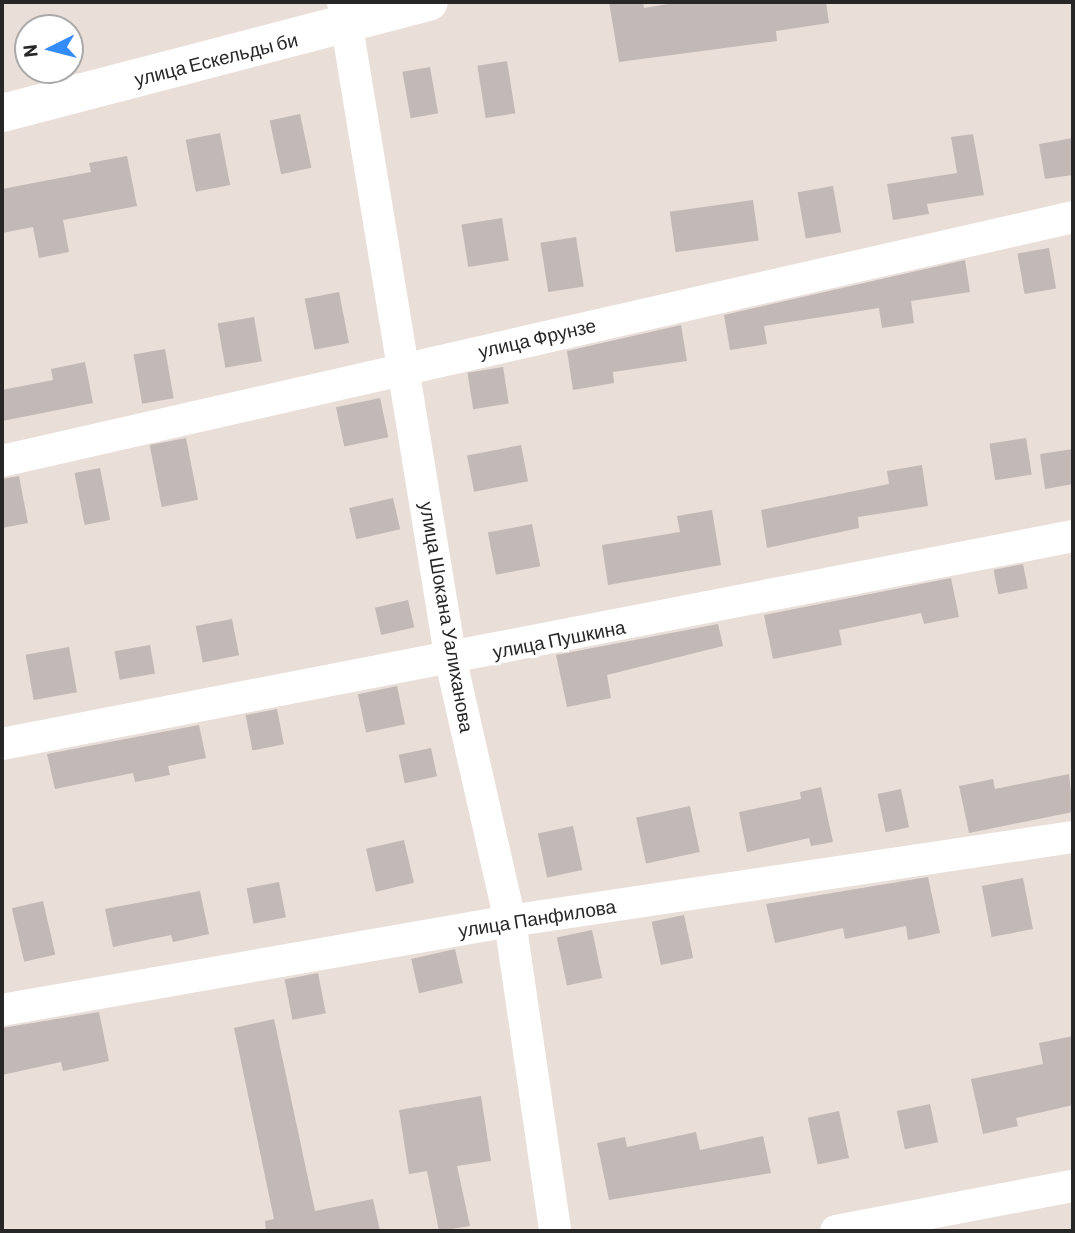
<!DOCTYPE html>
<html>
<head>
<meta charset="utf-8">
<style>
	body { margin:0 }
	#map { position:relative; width:1075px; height:1233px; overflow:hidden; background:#eaded8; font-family:Barlow,sans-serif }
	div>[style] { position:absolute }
	.building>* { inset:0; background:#c2b8b5; transform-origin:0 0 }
	.street>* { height:32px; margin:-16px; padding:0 16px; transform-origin:16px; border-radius:16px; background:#fff }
	.secondary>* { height:38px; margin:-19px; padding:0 19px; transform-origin:19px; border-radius:19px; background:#fff }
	span { translate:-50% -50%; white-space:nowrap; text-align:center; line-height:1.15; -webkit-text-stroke:6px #fff; paint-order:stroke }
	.street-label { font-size:19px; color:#272727 }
	.frame { position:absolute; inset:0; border:4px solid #272727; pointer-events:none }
	.north { position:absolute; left:14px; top:14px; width:70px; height:70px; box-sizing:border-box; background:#fff; border:2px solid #a9a9a9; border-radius:50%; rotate:264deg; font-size:19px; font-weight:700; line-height:28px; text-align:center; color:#272727 }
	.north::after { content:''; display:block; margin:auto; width:24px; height:32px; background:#348cfb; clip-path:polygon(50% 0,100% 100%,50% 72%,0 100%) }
</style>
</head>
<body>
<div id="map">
	<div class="building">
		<i style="clip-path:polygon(609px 2px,643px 2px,644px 8px,680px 2px,826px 2px,829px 23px,776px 31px,777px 41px,619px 62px)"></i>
		<i style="left:507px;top:61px;width:53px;height:30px;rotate:81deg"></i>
		<i style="left:430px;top:67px;width:47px;height:28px;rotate:80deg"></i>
		<i style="left:300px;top:114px;width:55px;height:31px;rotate:78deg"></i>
		<i style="left:220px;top:133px;width:53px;height:35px;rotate:79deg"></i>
		<i style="clip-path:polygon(973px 134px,984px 195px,927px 204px,929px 214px,893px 220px,887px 184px,957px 173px,951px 137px)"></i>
		<i style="clip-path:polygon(1073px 138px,1073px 175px,1045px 179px,1039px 144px)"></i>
		<i style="clip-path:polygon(127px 156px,137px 206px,63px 220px,69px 252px,39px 258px,33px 227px,2px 233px,2px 189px,91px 172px,89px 163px)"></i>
		<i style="left:833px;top:186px;width:47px;height:36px;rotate:80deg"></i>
		<i style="left:753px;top:200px;width:41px;height:84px;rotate:82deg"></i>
		<i style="left:502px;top:218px;width:43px;height:41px;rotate:81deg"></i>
		<i style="left:576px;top:237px;width:50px;height:36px;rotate:81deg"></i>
		<i style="left:1049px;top:248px;width:41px;height:32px;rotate:80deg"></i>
		<i style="clip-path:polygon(965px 260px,970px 292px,911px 301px,914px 323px,882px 328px,879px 308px,764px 326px,767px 344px,730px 350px,724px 315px)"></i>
		<i style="left:339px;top:292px;width:52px;height:35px;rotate:79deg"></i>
		<i style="left:254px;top:317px;width:45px;height:37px;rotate:80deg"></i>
		<i style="clip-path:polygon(681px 325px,687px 361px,613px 372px,614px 383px,573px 390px,567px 351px)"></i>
		<i style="left:165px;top:349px;width:50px;height:32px;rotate:80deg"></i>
		<i style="clip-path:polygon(85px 362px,93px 403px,2px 421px,2px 390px,53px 380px,51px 369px)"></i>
		<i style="left:503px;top:367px;width:37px;height:36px;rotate:81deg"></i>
		<i style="left:380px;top:398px;width:40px;height:45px;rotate:78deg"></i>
		<i style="left:186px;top:438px;width:63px;height:37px;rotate:79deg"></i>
		<i style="left:1026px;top:438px;width:37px;height:37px;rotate:81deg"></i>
		<i style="left:521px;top:445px;width:37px;height:55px;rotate:79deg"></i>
		<i style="clip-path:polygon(1073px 449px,1073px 484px,1045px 489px,1040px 454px)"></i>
		<i style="clip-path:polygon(922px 465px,928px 506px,858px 517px,859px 528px,767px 548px,761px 510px,889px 484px,887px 471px)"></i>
		<i style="left:100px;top:468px;width:53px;height:26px;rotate:79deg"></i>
		<i style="clip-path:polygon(19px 476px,28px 523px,2px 528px,2px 479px)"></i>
		<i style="left:393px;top:498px;width:32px;height:45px;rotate:77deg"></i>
		<i style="clip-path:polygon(712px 510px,721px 565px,608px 585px,602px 545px,680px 532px,677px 516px)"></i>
		<i style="left:532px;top:524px;width:43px;height:45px;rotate:79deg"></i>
		<i style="left:1023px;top:564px;width:25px;height:30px;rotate:79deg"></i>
		<i style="clip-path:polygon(951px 578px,959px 617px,924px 624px,921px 613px,839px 630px,842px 645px,773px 659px,764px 615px)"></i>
		<i style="left:408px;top:600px;width:28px;height:34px;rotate:77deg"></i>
		<i style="left:232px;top:619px;width:37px;height:37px;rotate:79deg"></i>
		<i style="clip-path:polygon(718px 624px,723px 646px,607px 675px,611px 698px,567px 707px,556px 655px)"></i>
		<i style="left:150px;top:645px;width:29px;height:36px;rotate:80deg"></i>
		<i style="left:69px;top:647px;width:46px;height:44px;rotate:80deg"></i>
		<i style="left:397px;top:686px;width:39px;height:40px;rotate:78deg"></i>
		<i style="left:277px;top:709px;width:36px;height:32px;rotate:79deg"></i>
		<i style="clip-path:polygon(199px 725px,206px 758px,168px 766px,170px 775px,135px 782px,133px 773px,55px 789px,47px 754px)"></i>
		<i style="left:431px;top:748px;width:29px;height:33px;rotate:78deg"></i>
		<i style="clip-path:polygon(1069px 774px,1073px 812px,969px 833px,959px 786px,993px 779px,995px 789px)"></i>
		<i style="clip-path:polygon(821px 787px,833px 842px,811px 846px,809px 838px,747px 852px,739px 812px,801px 799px,800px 792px)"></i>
		<i style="left:901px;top:789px;width:39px;height:24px;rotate:78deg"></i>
		<i style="left:690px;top:806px;width:47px;height:55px;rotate:78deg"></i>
		<i style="left:573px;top:826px;width:45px;height:36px;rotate:78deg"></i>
		<i style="left:404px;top:840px;width:44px;height:39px;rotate:77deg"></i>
		<i style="clip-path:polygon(928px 877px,940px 933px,908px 940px,906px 926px,845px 939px,843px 928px,775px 943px,766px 904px)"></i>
		<i style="left:1023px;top:878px;width:52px;height:42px;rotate:79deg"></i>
		<i style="left:279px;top:882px;width:36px;height:33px;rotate:79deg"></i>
		<i style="clip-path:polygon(200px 891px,209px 934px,173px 942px,171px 935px,113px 947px,105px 909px)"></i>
		<i style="left:43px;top:901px;width:55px;height:32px;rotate:77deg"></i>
		<i style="left:684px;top:915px;width:44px;height:33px;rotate:78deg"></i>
		<i style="left:592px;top:930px;width:49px;height:36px;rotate:78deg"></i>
		<i style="left:455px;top:949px;width:35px;height:45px;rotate:77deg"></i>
		<i style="left:318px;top:973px;width:41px;height:34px;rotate:79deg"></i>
		<i style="clip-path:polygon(99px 1012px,109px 1061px,63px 1071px,61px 1062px,2px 1075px,2px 1028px)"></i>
		<i style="clip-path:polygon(274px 1019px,315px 1211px,373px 1199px,380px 1231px,266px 1231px,265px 1221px,274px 1219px,234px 1028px)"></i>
		<i style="clip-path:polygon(1073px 1036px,1073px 1105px,1016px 1118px,1018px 1126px,983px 1134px,971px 1079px,1043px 1064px,1039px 1043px)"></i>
		<i style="clip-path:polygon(481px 1096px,491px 1161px,457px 1166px,470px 1226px,439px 1231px,427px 1171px,409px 1174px,399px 1110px)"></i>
		<i style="left:930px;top:1104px;width:39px;height:34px;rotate:78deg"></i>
		<i style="left:839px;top:1111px;width:48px;height:32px;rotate:78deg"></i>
		<i style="clip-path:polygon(696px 1132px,700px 1150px,763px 1136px,771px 1173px,609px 1200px,597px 1143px,625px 1137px,627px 1147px)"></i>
	</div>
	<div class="street">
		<i style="left:343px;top:2px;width:668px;rotate:80.69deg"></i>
		<i style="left:451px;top:661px;width:267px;rotate:77.2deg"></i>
		<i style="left:510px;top:921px;width:313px;rotate:81.7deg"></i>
		<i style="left:2px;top:461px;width:1098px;rotate:-12.83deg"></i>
		<i style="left:2px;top:744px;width:1091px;rotate:-10.99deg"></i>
		<i style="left:2px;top:1010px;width:516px;rotate:-9.94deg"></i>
		<i style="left:510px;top:921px;width:569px;rotate:-8.49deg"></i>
		<i style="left:836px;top:1231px;width:241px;rotate:-10.8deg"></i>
	</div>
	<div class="secondary">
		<i style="left:2px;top:113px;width:441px;rotate:-14.6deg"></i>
	</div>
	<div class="street-label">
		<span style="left:216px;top:59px;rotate:-14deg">улица Ескельды би</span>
		<span style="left:537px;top:338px;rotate:-13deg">улица Фрунзе</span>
		<span style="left:447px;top:617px;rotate:80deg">улица Шокана Уалиханова</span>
		<span style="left:559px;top:639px;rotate:-11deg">улица Пушкина</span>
		<span style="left:537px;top:918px;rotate:-9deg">улица Панфилова</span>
	</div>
	<div class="frame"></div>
	<div class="north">N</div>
</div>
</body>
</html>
